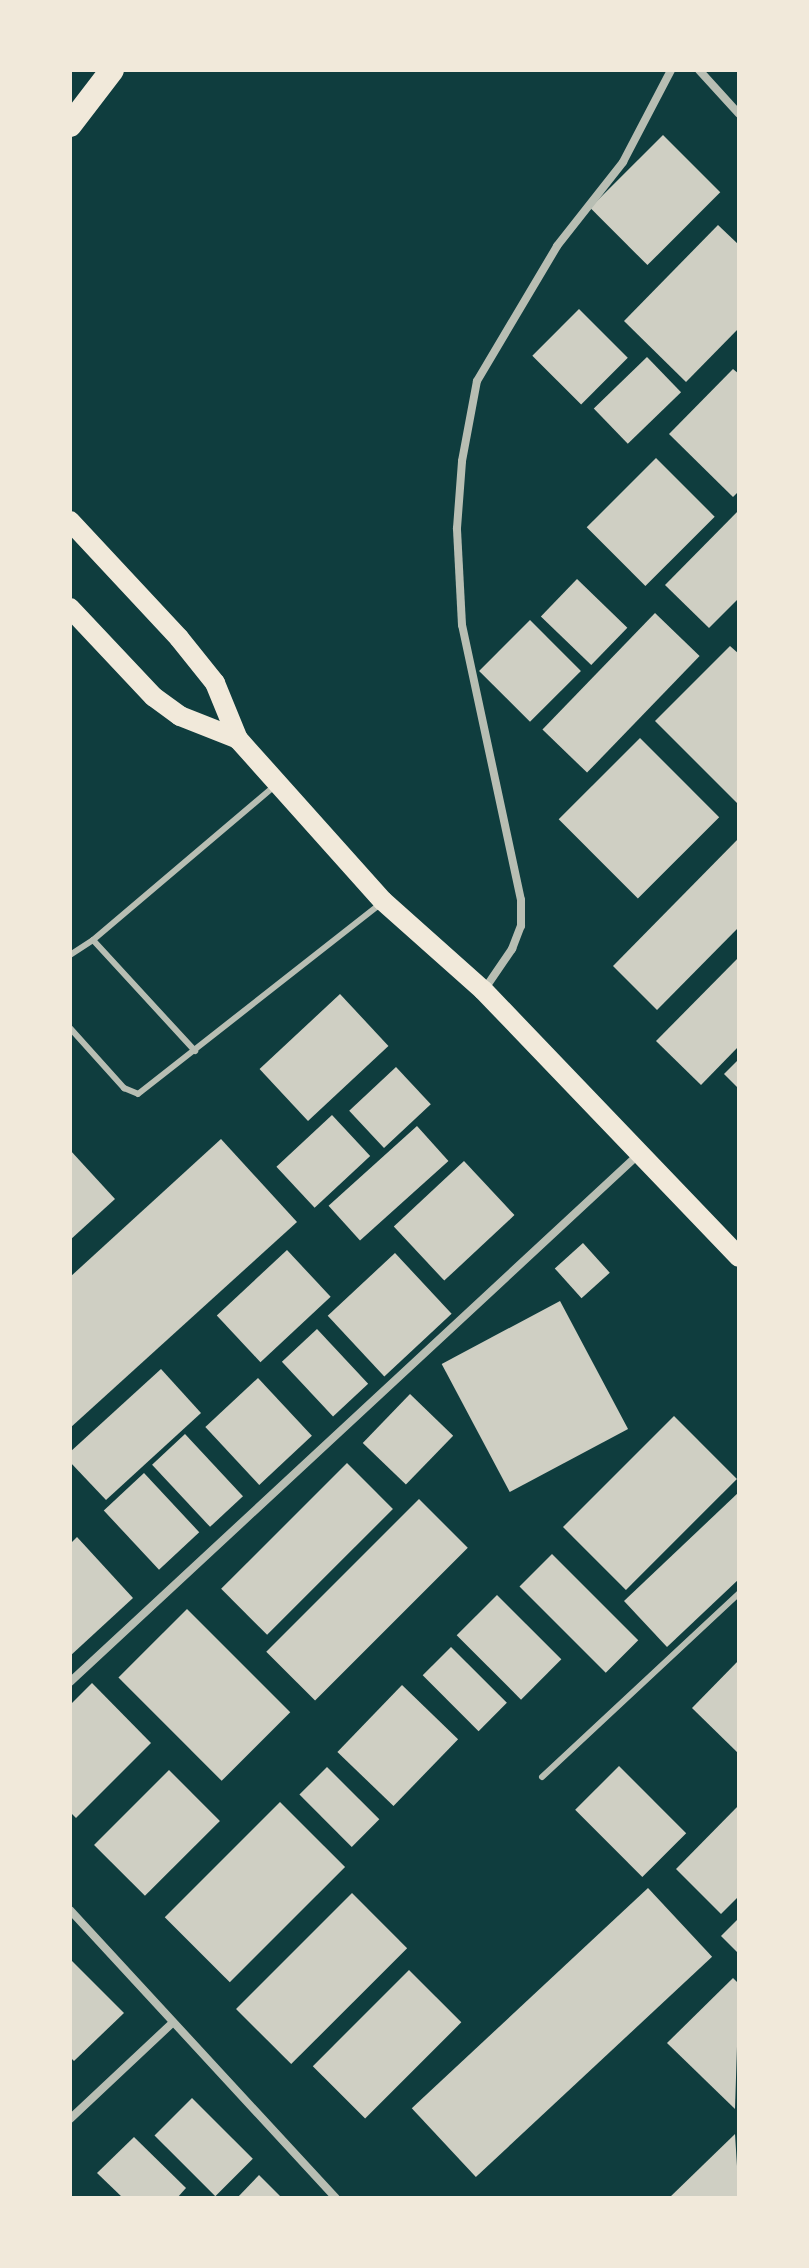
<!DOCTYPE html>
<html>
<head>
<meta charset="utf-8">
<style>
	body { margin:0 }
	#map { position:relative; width:809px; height:2268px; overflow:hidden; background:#0f3d3e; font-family:Overpass,sans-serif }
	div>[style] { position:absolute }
	.building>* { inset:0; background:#cfcfc3; transform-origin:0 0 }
	.service>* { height:6px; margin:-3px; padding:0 3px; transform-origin:3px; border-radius:3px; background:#b8beb3 }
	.minor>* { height:8px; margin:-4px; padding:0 4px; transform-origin:4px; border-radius:4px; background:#b8beb3 }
	.primary>* { height:20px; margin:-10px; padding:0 10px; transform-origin:10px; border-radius:10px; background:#f1e9da }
	.motorway>* { height:24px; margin:-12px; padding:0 12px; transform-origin:12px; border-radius:12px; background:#f1e9da }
	span { translate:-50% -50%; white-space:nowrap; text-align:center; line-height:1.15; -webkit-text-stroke:7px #f1e9da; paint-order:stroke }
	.frame { position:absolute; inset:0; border:72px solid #f1e9da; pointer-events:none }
</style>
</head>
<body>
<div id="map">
	<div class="building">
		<i style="left:663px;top:135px;width:81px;height:103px;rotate:45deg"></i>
		<i style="clip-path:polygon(718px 225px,739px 245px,739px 328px,686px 382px,624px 321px)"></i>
		<i style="left:579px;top:309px;width:69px;height:66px;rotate:45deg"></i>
		<i style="left:647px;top:357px;width:49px;height:74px;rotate:46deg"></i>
		<i style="clip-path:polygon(733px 369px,739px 374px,739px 491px,733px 497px,669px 434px)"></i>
		<i style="left:656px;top:458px;width:83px;height:98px;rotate:45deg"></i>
		<i style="clip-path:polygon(739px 510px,739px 598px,709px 628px,665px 585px)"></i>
		<i style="left:577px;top:579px;width:70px;height:52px;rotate:44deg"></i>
		<i style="left:655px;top:613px;width:62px;height:162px;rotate:44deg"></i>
		<i style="left:530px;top:620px;width:72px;height:72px;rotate:45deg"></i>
		<i style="clip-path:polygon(730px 646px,739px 654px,739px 805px,655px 721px)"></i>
		<i style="left:640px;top:738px;width:112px;height:115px;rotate:45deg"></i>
		<i style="clip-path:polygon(739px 838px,739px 927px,657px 1010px,613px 966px)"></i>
		<i style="clip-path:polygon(739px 957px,739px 1046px,701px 1085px,656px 1041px)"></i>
		<i style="left:340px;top:994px;width:71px;height:110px;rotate:47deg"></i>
		<i style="clip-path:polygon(739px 1059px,739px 1089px,724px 1074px)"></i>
		<i style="left:396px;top:1067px;width:51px;height:64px;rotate:47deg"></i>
		<i style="left:332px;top:1115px;width:56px;height:76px;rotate:47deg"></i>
		<i style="left:417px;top:1126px;width:47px;height:119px;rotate:48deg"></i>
		<i style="clip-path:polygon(221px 1139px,297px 1222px,70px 1428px,70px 1277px)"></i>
		<i style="clip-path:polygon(70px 1150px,115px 1199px,70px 1240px)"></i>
		<i style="left:464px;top:1161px;width:74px;height:96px;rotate:47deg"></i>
		<i style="left:583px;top:1243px;width:40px;height:38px;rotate:48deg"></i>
		<i style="left:287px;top:1250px;width:64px;height:96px;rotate:47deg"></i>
		<i style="left:395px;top:1253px;width:83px;height:92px;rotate:47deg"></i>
		<i style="left:560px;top:1301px;width:145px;height:134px;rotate:62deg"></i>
		<i style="left:317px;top:1329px;width:75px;height:48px;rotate:47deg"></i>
		<i style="clip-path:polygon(161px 1369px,201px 1413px,106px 1500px,70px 1462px,70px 1452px)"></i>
		<i style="left:258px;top:1378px;width:79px;height:72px;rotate:47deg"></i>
		<i style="left:410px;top:1394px;width:60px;height:68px;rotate:44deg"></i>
		<i style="left:674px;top:1416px;width:89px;height:157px;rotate:45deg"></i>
		<i style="left:185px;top:1434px;width:85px;height:45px;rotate:47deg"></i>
		<i style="left:347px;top:1463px;width:65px;height:178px;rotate:45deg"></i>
		<i style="left:144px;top:1473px;width:81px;height:55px;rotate:47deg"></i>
		<i style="clip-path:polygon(739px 1492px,739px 1579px,667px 1647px,624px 1601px)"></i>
		<i style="left:419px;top:1499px;width:69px;height:216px;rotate:45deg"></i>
		<i style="clip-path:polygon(77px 1537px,133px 1598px,70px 1656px,70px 1544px)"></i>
		<i style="left:552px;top:1554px;width:122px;height:46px;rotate:45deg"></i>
		<i style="left:497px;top:1595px;width:91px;height:57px;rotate:45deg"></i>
		<i style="left:187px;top:1609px;width:146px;height:97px;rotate:45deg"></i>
		<i style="left:451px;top:1647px;width:79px;height:40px;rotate:45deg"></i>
		<i style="clip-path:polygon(739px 1660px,739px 1754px,692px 1708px)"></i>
		<i style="clip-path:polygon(92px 1683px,151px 1743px,76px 1818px,70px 1812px,70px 1705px)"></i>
		<i style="left:402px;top:1685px;width:78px;height:93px;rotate:44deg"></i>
		<i style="left:619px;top:1766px;width:95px;height:62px;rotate:45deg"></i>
		<i style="left:327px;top:1767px;width:74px;height:39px;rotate:45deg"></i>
		<i style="left:169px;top:1770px;width:72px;height:106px;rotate:45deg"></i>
		<i style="left:280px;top:1802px;width:92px;height:163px;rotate:45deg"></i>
		<i style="clip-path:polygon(739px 1805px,739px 1896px,721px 1914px,676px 1869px)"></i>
		<i style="left:648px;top:1888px;width:94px;height:323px;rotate:47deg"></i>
		<i style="left:352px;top:1893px;width:78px;height:164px;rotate:45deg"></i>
		<i style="clip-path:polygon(739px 1918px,739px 1954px,721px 1936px)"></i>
		<i style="clip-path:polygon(70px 1959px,124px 2013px,74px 2061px,70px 2057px)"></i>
		<i style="left:409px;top:1970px;width:74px;height:136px;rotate:45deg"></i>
		<i style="clip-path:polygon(733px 1978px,739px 1984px,735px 2109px,667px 2043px)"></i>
		<i style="left:192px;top:2098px;width:86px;height:53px;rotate:45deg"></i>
		<i style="clip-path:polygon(735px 2134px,739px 2198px,669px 2198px)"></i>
		<i style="clip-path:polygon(134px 2137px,186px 2188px,177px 2198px,123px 2198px,97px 2173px)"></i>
		<i style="clip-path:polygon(259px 2175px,282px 2198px,237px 2198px)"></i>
	</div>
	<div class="service">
		<i style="left:93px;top:940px;width:240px;rotate:-40.3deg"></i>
		<i style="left:70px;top:955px;width:27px;rotate:-33deg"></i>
		<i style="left:93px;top:940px;width:151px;rotate:47.4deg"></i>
		<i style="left:70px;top:1028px;width:81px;rotate:48deg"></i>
		<i style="left:124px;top:1088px;width:15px;rotate:23deg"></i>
		<i style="left:138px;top:1094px;width:308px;rotate:-38.1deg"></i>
		<i style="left:542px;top:1777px;width:270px;rotate:-43deg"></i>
	</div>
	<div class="minor">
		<i style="left:699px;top:70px;width:59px;rotate:47.7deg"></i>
		<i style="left:484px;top:990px;width:50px;rotate:-55.7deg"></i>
		<i style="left:512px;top:949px;width:25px;rotate:-69deg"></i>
		<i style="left:521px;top:926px;width:26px;rotate:-90deg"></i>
		<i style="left:521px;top:900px;width:281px;rotate:-102.1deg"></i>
		<i style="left:462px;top:625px;width:97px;rotate:-93deg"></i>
		<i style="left:457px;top:528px;width:67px;rotate:-85.7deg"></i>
		<i style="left:462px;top:461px;width:81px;rotate:-79.4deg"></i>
		<i style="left:477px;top:381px;width:157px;rotate:-59.3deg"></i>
		<i style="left:557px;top:246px;width:107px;rotate:-51.8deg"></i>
		<i style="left:623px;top:162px;width:104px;rotate:-62.4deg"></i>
		<i style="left:70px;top:1682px;width:776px;rotate:-42.86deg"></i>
		<i style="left:70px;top:1910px;width:392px;rotate:47.3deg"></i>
		<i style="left:70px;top:2119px;width:139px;rotate:-43.2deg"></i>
	</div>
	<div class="primary">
		<i style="left:70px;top:521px;width:160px;rotate:47deg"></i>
		<i style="left:179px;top:638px;width:58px;rotate:51.3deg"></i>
		<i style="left:215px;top:683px;width:61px;rotate:67.7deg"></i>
		<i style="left:238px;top:739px;width:217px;rotate:48.2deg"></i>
		<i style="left:383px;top:901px;width:134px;rotate:41.7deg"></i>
		<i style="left:483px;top:990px;width:370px;rotate:46.2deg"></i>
		<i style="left:70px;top:608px;width:122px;rotate:46.7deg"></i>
		<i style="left:154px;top:697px;width:32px;rotate:36deg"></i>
		<i style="left:180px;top:716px;width:62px;rotate:21.6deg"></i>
	</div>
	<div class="motorway">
		<i style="left:70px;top:125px;width:69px;rotate:-52.6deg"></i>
	</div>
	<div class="frame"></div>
</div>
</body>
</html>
